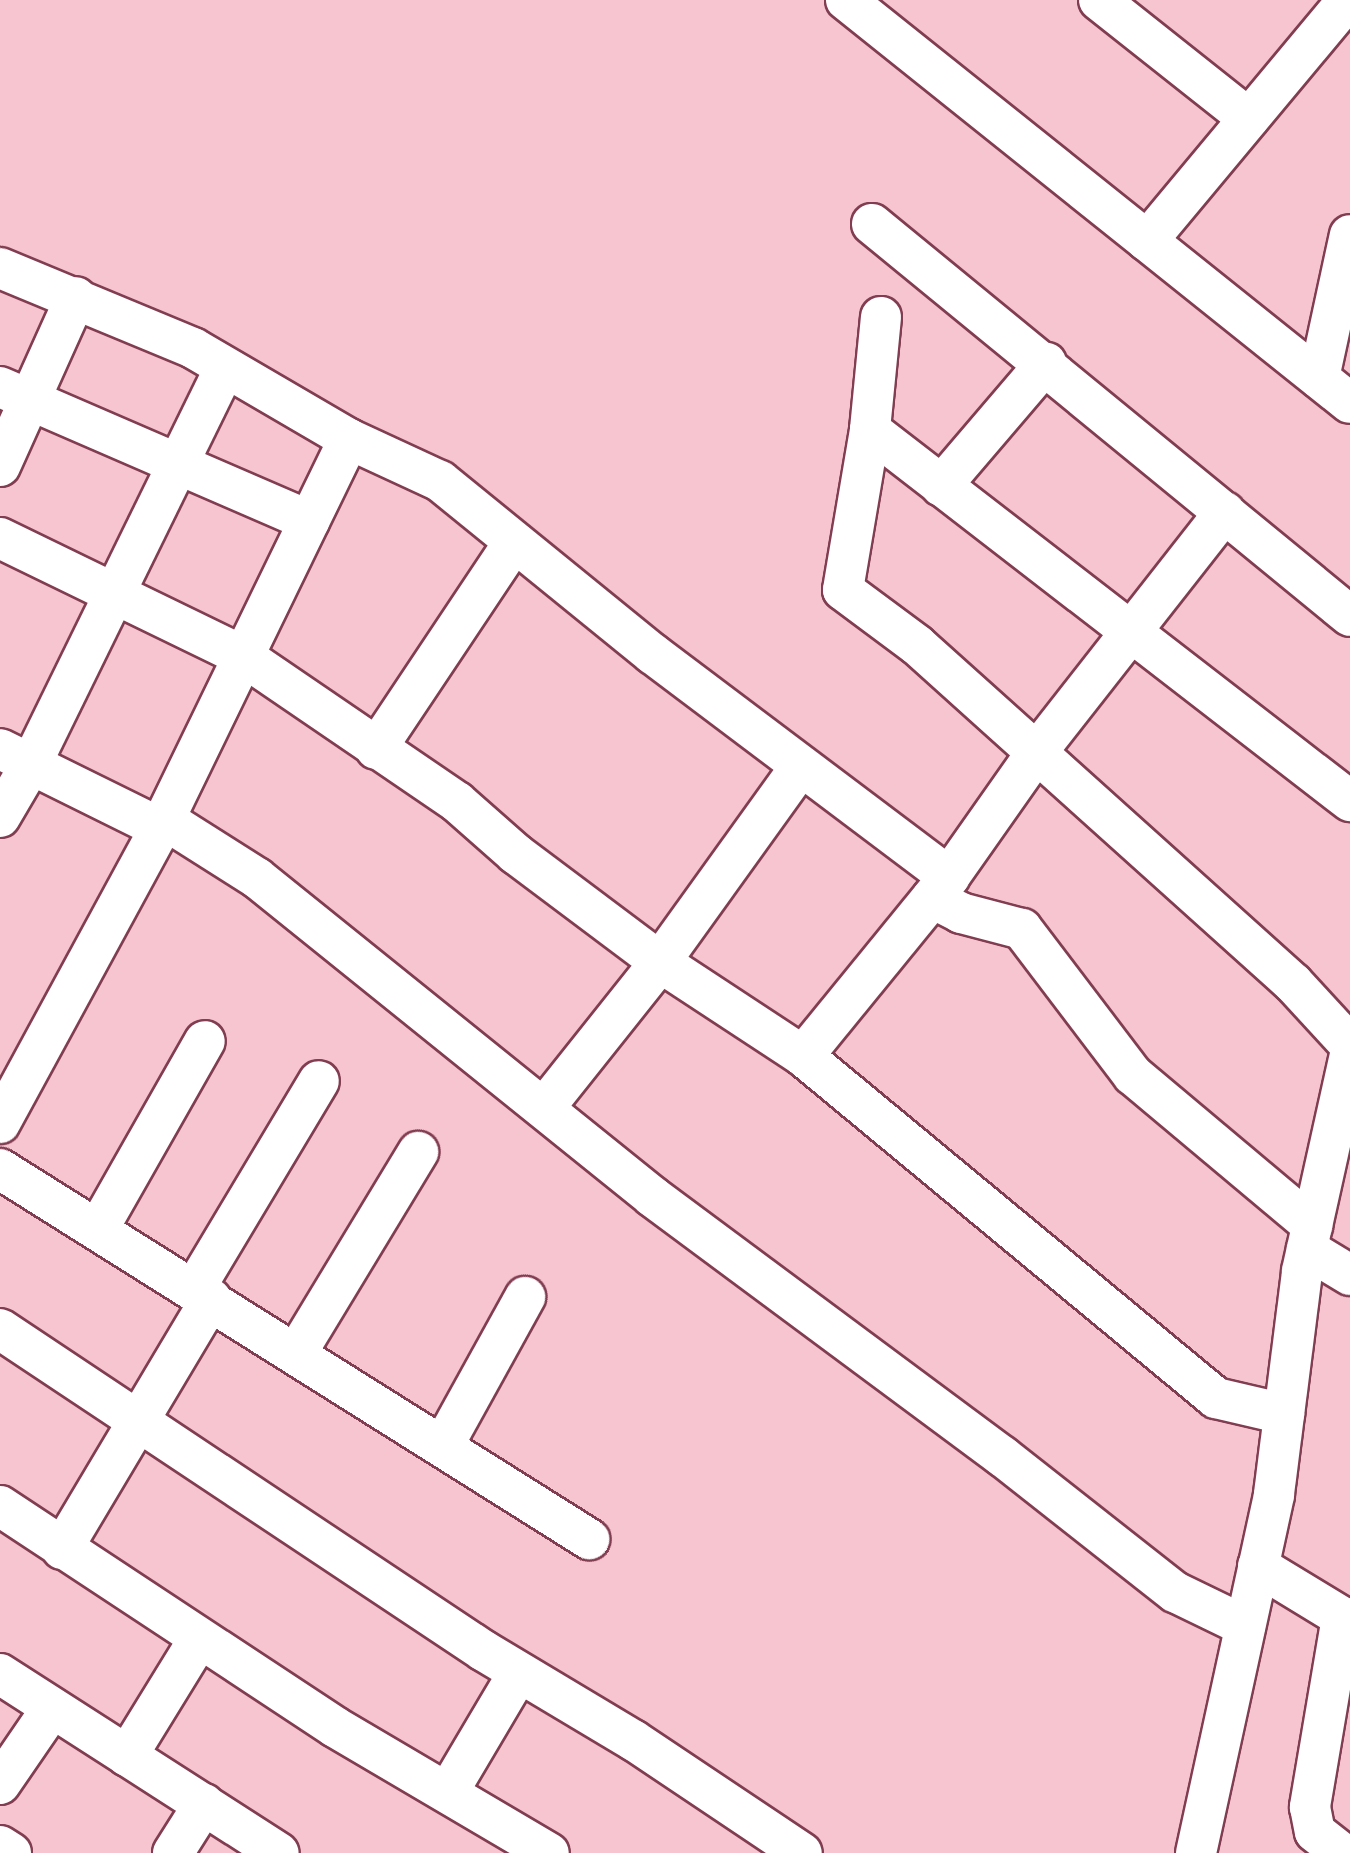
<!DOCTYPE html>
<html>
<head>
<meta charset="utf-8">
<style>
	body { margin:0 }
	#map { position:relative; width:1350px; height:1853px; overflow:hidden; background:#f6c5d0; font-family:"Golos Text",sans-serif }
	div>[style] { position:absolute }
	.roads { filter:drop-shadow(2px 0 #813d51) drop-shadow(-2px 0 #813d51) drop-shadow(0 2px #813d51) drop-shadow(0 -2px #813d51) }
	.minor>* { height:40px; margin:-20px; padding:0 20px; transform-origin:20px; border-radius:20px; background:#fff }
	span { translate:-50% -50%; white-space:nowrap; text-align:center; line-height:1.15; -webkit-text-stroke:8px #fbf2f4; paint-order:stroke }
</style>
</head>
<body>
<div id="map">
	<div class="roads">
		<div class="minor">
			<i style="left:846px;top:0;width:645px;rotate:38.65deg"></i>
			<i style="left:1099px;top:0;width:191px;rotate:38.4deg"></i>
			<i style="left:872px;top:224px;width:618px;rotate:39.35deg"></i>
			<i style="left:1147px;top:241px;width:314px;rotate:-50.2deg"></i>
			<i style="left:0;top:268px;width:209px;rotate:22.5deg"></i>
			<i style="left:193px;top:348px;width:181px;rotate:30.3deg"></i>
			<i style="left:349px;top:439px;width:432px;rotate:115.9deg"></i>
			<i style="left:160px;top:828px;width:178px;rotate:-153.7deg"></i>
			<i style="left:881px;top:317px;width:114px;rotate:95.6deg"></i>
			<i style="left:870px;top:430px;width:607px;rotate:37.7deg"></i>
			<i style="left:1319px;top:378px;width:146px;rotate:-77.8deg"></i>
			<i style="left:0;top:387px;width:337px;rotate:23.4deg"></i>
			<i style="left:870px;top:430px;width:162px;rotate:99.6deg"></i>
			<i style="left:843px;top:590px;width:92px;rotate:36.6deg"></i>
			<i style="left:917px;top:645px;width:506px;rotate:41.95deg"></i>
			<i style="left:1293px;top:983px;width:84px;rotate:47.4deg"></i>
			<i style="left:349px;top:439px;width:100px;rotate:24.8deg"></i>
			<i style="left:440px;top:481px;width:274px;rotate:39.1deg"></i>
			<i style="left:653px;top:654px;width:371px;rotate:37deg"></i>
			<i style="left:949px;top:877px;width:231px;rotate:129.2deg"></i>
			<i style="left:0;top:466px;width:185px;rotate:-65.8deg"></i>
			<i style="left:941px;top:486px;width:162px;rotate:-49.5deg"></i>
			<i style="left:0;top:538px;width:270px;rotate:25.9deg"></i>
			<i style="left:243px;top:656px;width:259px;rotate:34.3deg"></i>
			<i style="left:457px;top:802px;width:79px;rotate:41.4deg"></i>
			<i style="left:516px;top:854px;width:180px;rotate:36.9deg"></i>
			<i style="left:660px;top:962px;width:171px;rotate:33.3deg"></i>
			<i style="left:803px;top:1056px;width:536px;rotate:39.63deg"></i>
			<i style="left:1216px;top:1398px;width:70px;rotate:13.2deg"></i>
			<i style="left:376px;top:749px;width:249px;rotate:-56.3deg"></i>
			<i style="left:0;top:817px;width:61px;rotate:-59.7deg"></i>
			<i style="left:31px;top:764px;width:441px;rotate:-63.9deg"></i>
			<i style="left:164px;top:819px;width:110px;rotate:32.4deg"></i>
			<i style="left:257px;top:878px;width:509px;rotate:38.85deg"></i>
			<i style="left:653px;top:1197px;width:435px;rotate:36.6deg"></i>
			<i style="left:1002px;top:1456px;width:220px;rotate:38.2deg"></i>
			<i style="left:1175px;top:1592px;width:78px;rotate:25.9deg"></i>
			<i style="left:949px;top:877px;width:151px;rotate:-54.9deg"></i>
			<i style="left:1036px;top:753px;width:306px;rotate:-51.9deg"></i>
			<i style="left:932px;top:898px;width:33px;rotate:27deg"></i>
			<i style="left:961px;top:913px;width:63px;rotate:14.7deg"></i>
			<i style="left:1022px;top:929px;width:183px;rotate:52.8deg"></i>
			<i style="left:1133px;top:1075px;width:234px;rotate:40deg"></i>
			<i style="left:544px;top:1108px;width:186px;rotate:-51.5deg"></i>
			<i style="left:660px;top:962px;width:241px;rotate:-54.3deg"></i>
			<i style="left:0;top:1123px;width:336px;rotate:-61.5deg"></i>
			<i style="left:0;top:1169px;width:696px;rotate:32.14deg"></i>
			<i style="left:98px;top:1229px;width:216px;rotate:-60.4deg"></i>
			<i style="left:1307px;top:1249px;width:50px;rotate:31.2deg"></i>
			<i style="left:195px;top:1288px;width:241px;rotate:-59.1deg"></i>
			<i style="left:0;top:1329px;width:581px;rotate:33.64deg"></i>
			<i style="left:484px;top:1651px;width:174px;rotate:30.9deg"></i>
			<i style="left:633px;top:1740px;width:203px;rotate:33.8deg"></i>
			<i style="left:297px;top:1352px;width:234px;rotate:-58.8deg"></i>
			<i style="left:444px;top:1444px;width:168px;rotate:-61.1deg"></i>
			<i style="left:0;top:1506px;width:401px;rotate:33.4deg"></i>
			<i style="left:335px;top:1727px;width:248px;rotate:30.5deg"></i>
			<i style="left:62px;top:1549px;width:291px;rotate:-59.2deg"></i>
			<i style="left:1258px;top:1566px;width:108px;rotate:31.3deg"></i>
			<i style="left:1342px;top:1617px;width:193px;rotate:99.6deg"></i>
			<i style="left:1310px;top:1807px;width:25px;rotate:79deg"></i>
			<i style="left:1315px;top:1832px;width:34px;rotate:38deg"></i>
			<i style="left:0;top:1674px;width:331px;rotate:32.7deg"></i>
			<i style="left:127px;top:1756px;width:137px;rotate:-58.4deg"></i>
			<i style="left:0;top:1784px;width:92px;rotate:-55.6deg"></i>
			<i style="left:448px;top:1792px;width:139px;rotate:-59.4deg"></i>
			<i style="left:0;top:1846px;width:13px;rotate:32deg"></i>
			<i style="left:173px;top:1853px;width:58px;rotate:-57.7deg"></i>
			<i style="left:1196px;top:1853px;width:367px;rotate:-77.7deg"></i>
			<i style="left:1274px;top:1494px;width:225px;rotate:-82.8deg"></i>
			<i style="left:1302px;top:1271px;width:222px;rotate:-77.5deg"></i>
		</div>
	</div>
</div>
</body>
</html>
